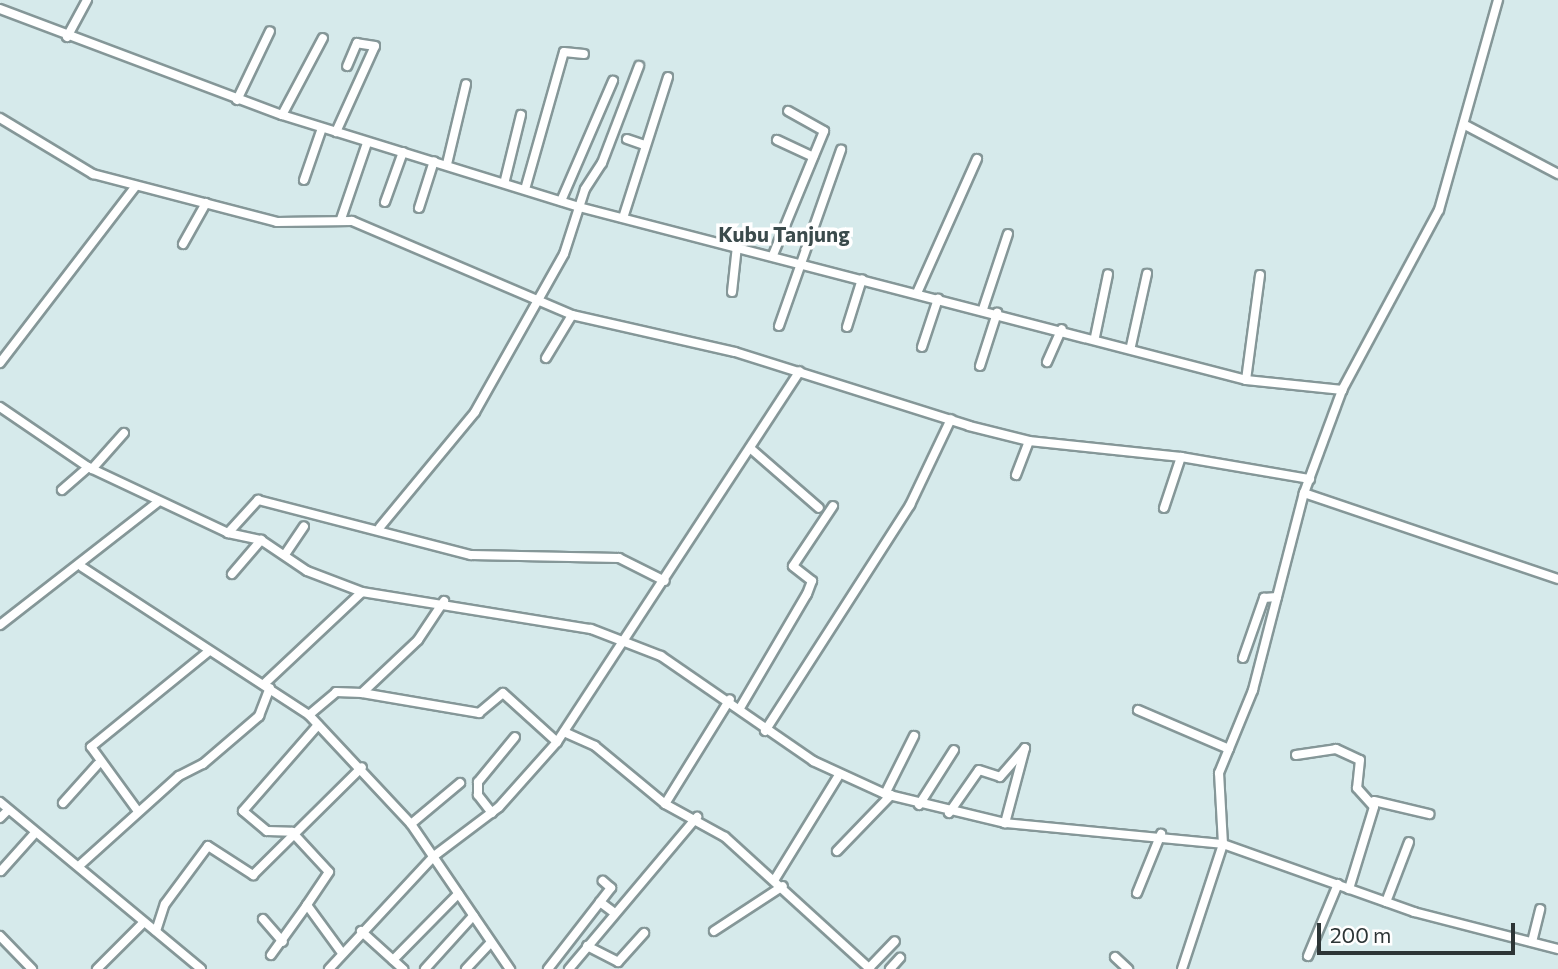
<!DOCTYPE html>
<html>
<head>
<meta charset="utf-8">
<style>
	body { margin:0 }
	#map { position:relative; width:1558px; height:969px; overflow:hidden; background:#d6eaeb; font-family:Commissioner,sans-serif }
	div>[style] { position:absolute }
	.roads { filter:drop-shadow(2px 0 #859798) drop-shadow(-2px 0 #859798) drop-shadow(0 2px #859798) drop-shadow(0 -2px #859798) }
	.minor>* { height:8px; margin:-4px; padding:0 4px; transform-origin:4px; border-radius:4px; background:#fff }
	span { translate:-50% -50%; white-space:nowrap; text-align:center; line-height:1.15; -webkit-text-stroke:7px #fff; paint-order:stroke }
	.quarter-label { font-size:21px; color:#3b4b4c; font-weight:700 }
	.scale { position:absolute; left:1317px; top:923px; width:198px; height:32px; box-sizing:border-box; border:4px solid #2d3536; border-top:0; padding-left:9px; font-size:21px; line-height:24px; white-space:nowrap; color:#2d3536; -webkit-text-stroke:5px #fff; paint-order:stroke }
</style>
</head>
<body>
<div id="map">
	<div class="roads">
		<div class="minor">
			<i style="left:0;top:9px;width:301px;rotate:20.6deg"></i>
			<i style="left:282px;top:115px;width:311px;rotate:17.2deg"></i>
			<i style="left:579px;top:207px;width:689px;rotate:14.54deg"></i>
			<i style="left:1246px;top:380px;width:97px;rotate:5.9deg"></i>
			<i style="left:67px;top:37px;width:42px;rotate:-61.6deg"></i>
			<i style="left:237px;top:100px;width:76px;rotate:-64.4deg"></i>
			<i style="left:282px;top:115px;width:87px;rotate:-62deg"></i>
			<i style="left:0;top:118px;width:109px;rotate:31.1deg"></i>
			<i style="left:93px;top:174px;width:190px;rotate:14.6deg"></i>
			<i style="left:277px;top:222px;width:75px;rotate:-0.8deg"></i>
			<i style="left:352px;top:221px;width:239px;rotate:23.1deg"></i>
			<i style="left:572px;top:315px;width:167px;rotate:12.8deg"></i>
			<i style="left:735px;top:352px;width:245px;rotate:17.5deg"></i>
			<i style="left:969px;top:426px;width:62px;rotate:14deg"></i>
			<i style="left:1029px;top:441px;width:153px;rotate:6deg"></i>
			<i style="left:1181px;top:457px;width:131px;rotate:9.7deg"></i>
			<i style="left:1467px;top:126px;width:103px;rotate:27.8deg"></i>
			<i style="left:336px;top:132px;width:94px;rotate:-65.6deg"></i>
			<i style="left:375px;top:46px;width:18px;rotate:-171deg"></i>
			<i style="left:357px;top:43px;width:25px;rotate:113deg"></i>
			<i style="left:627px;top:139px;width:18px;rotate:19deg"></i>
			<i style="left:777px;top:140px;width:40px;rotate:25deg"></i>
			<i style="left:447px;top:164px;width:82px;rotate:-76.6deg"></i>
			<i style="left:304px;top:180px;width:55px;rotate:-70.9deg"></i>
			<i style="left:505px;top:180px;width:67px;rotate:-76.2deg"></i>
			<i style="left:526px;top:186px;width:139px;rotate:-74.2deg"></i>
			<i style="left:564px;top:52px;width:20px;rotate:6deg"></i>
			<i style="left:561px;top:201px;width:131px;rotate:-66.6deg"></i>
			<i style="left:385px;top:202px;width:53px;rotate:-70.2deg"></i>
			<i style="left:419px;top:208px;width:49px;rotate:-72.3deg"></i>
			<i style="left:623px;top:218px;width:148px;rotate:-72.3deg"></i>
			<i style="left:341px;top:219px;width:80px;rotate:-71.1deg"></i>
			<i style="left:183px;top:244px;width:47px;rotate:-60.7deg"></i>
			<i style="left:773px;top:255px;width:134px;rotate:-67.6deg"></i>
			<i style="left:824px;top:131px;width:41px;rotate:-150.9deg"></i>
			<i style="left:732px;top:292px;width:46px;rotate:-83.8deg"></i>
			<i style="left:917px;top:293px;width:147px;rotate:-65.9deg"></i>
			<i style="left:983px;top:309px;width:79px;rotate:-71.6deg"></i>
			<i style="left:779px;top:326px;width:187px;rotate:-70.6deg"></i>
			<i style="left:847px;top:327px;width:50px;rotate:-72.6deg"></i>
			<i style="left:1095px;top:337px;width:64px;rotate:-78.3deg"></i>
			<i style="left:1131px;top:346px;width:74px;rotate:-77.5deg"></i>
			<i style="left:922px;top:347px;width:51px;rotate:-71.6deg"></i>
			<i style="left:546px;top:358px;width:50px;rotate:-58.8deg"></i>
			<i style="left:1047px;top:362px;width:36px;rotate:-66deg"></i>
			<i style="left:0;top:363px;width:223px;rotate:-52.5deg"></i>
			<i style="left:980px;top:366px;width:56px;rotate:-72.2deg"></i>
			<i style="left:1246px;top:380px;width:106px;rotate:-82.4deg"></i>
			<i style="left:0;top:407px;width:107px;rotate:34.3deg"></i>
			<i style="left:88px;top:467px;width:155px;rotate:25.2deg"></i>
			<i style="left:228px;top:533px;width:34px;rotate:12deg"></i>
			<i style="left:261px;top:540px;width:55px;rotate:34deg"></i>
			<i style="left:307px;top:571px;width:59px;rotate:20.9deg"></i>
			<i style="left:362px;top:592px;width:232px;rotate:9.2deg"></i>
			<i style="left:591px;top:629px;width:75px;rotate:21.1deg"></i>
			<i style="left:661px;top:656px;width:185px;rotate:34.6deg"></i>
			<i style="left:813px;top:761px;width:79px;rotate:24.6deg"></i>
			<i style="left:885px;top:794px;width:123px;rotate:13.6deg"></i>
			<i style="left:1005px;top:823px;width:219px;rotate:5.5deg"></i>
			<i style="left:1223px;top:844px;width:203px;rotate:19.6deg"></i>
			<i style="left:1414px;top:912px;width:149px;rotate:14.4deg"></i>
			<i style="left:750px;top:448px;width:91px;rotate:41deg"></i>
			<i style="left:92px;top:469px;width:48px;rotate:-48.4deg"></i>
			<i style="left:1016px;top:475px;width:36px;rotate:-69deg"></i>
			<i style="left:62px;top:490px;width:35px;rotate:-41deg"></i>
			<i style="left:1304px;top:493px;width:268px;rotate:18.7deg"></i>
			<i style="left:1164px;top:508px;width:54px;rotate:-71.6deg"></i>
			<i style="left:380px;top:527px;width:149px;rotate:-50.4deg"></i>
			<i style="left:475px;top:412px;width:181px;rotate:-60.6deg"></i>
			<i style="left:564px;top:254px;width:68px;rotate:-72.1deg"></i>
			<i style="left:585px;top:189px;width:31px;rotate:-57deg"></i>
			<i style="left:602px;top:163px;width:104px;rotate:-69.1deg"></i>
			<i style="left:228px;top:533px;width:45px;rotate:-47.7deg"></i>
			<i style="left:258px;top:500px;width:220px;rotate:14.5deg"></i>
			<i style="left:471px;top:555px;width:148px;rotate:1.2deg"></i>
			<i style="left:619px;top:558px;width:51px;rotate:26.6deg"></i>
			<i style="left:286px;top:553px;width:32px;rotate:-56deg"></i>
			<i style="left:82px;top:567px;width:271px;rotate:33.1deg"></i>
			<i style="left:309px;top:715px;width:149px;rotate:46.9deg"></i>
			<i style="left:411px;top:824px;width:176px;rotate:55.7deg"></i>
			<i style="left:232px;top:574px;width:45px;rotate:-49.5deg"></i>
			<i style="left:0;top:625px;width:200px;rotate:-37.9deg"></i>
			<i style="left:1243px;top:658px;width:64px;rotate:-70.7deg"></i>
			<i style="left:1264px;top:598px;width:13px;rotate:-4deg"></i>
			<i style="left:264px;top:684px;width:134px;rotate:-43.2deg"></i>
			<i style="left:362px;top:693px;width:119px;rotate:9.7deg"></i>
			<i style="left:479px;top:713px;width:31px;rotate:-40deg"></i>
			<i style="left:503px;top:693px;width:73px;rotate:42.2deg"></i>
			<i style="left:740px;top:708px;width:132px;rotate:-59.6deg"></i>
			<i style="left:807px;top:594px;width:14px;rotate:-69deg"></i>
			<i style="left:812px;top:581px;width:24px;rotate:-142deg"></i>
			<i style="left:793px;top:566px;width:72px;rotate:-56.3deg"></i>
			<i style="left:1138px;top:710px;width:99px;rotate:23.2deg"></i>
			<i style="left:309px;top:715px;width:35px;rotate:-40deg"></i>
			<i style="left:336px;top:692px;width:26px;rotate:2deg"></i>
			<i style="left:362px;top:693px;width:77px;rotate:-43.4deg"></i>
			<i style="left:418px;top:640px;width:47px;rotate:-56.3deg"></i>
			<i style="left:318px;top:725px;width:114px;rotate:131.1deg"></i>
			<i style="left:243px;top:811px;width:31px;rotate:40deg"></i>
			<i style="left:267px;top:831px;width:25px;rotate:2deg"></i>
			<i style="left:292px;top:832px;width:54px;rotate:47.2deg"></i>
			<i style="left:329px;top:872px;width:40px;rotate:124deg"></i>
			<i style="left:307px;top:905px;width:59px;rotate:53.9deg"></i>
			<i style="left:765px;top:731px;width:269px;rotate:-57.3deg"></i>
			<i style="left:910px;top:505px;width:95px;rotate:-64.5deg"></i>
			<i style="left:564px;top:732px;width:34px;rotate:24deg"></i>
			<i style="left:595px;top:746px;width:91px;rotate:39.6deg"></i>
			<i style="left:665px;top:804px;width:68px;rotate:28.8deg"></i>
			<i style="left:725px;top:837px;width:196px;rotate:42.3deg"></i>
			<i style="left:1296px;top:755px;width:40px;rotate:-8.5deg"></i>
			<i style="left:1336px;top:749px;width:26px;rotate:25deg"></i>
			<i style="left:1360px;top:760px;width:28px;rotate:96deg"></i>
			<i style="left:1357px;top:788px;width:25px;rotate:48deg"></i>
			<i style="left:1374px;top:807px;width:86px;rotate:107deg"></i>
			<i style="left:885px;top:794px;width:65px;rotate:-63.4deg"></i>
			<i style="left:1374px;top:801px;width:57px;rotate:13.3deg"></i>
			<i style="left:0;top:802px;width:261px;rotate:39.7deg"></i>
			<i style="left:63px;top:803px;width:52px;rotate:-48.1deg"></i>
			<i style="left:665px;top:804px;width:123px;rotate:-58.2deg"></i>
			<i style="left:919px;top:805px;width:65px;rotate:-57.5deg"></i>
			<i style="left:137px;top:810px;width:78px;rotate:-126.1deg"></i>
			<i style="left:91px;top:747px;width:152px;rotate:-39.1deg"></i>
			<i style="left:492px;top:813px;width:23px;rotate:-128deg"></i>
			<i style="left:478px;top:795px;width:13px;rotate:-90deg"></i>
			<i style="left:478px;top:782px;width:58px;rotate:-50.6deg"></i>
			<i style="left:949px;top:813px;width:52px;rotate:-55.1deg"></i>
			<i style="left:979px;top:770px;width:22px;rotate:18deg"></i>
			<i style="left:1000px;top:777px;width:38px;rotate:-49deg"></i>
			<i style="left:1025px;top:748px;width:78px;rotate:104.9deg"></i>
			<i style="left:0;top:818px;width:11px;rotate:-45deg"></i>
			<i style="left:411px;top:824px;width:64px;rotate:-39.9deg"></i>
			<i style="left:837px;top:851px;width:78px;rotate:-46deg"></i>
			<i style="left:80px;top:865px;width:133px;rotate:-42deg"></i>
			<i style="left:179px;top:776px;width:27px;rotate:-27deg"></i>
			<i style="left:203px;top:764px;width:74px;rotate:-40.6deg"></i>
			<i style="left:259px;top:716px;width:30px;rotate:-69deg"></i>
			<i style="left:1px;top:871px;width:51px;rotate:-48.2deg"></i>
			<i style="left:775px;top:879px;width:122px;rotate:-58.4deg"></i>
			<i style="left:1137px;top:893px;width:64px;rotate:-67.9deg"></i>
			<i style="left:600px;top:902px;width:18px;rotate:-52deg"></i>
			<i style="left:611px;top:888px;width:11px;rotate:-139deg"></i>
			<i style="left:1386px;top:902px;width:64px;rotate:-69deg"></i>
			<i style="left:263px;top:919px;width:30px;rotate:49deg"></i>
			<i style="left:156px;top:931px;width:28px;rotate:-72deg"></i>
			<i style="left:165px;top:904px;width:72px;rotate:-53.4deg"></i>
			<i style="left:208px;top:846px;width:54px;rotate:32.8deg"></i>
			<i style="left:253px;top:875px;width:153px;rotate:-44.7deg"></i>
			<i style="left:361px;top:931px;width:57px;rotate:42.1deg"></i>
			<i style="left:714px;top:931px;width:82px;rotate:-33.1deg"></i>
			<i style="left:0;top:936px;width:46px;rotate:45.9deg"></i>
			<i style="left:1532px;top:942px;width:34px;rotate:-76deg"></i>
			<i style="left:587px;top:946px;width:35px;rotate:27deg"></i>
			<i style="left:618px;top:962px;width:39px;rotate:-48deg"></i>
			<i style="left:271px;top:955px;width:62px;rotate:-54.2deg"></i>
			<i style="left:1308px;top:956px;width:78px;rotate:-67.4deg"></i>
			<i style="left:1115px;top:957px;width:18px;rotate:43deg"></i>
			<i style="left:393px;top:960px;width:93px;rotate:-45.4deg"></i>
			<i style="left:869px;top:968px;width:37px;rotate:-46deg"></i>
			<i style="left:97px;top:969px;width:66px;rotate:-45deg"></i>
			<i style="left:329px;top:969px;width:154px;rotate:-47.1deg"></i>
			<i style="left:434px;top:856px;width:81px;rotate:-37deg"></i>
			<i style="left:499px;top:807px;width:87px;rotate:-48.3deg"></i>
			<i style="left:557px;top:742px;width:443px;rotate:-56.8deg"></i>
			<i style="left:425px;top:969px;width:72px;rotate:-47.8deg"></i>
			<i style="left:466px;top:969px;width:35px;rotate:-47deg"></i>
			<i style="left:548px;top:969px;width:85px;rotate:-52.2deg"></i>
			<i style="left:600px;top:902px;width:15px;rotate:37deg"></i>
			<i style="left:569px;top:969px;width:199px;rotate:-49.9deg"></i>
			<i style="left:890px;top:969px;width:15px;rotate:-48deg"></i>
			<i style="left:1182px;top:969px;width:132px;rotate:-71.8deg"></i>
			<i style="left:1223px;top:844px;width:71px;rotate:-93.2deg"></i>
			<i style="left:1219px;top:773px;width:90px;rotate:-67.7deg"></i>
			<i style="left:1253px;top:690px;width:203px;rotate:-75.5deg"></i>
			<i style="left:1304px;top:493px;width:110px;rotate:-69.7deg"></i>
			<i style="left:1342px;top:390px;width:204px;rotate:-61.7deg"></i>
			<i style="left:1439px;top:210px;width:218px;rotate:-74.3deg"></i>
		</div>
	</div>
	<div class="quarter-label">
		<span style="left:784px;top:234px">Kubu Tanjung</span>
	</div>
	<div class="scale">200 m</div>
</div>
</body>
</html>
